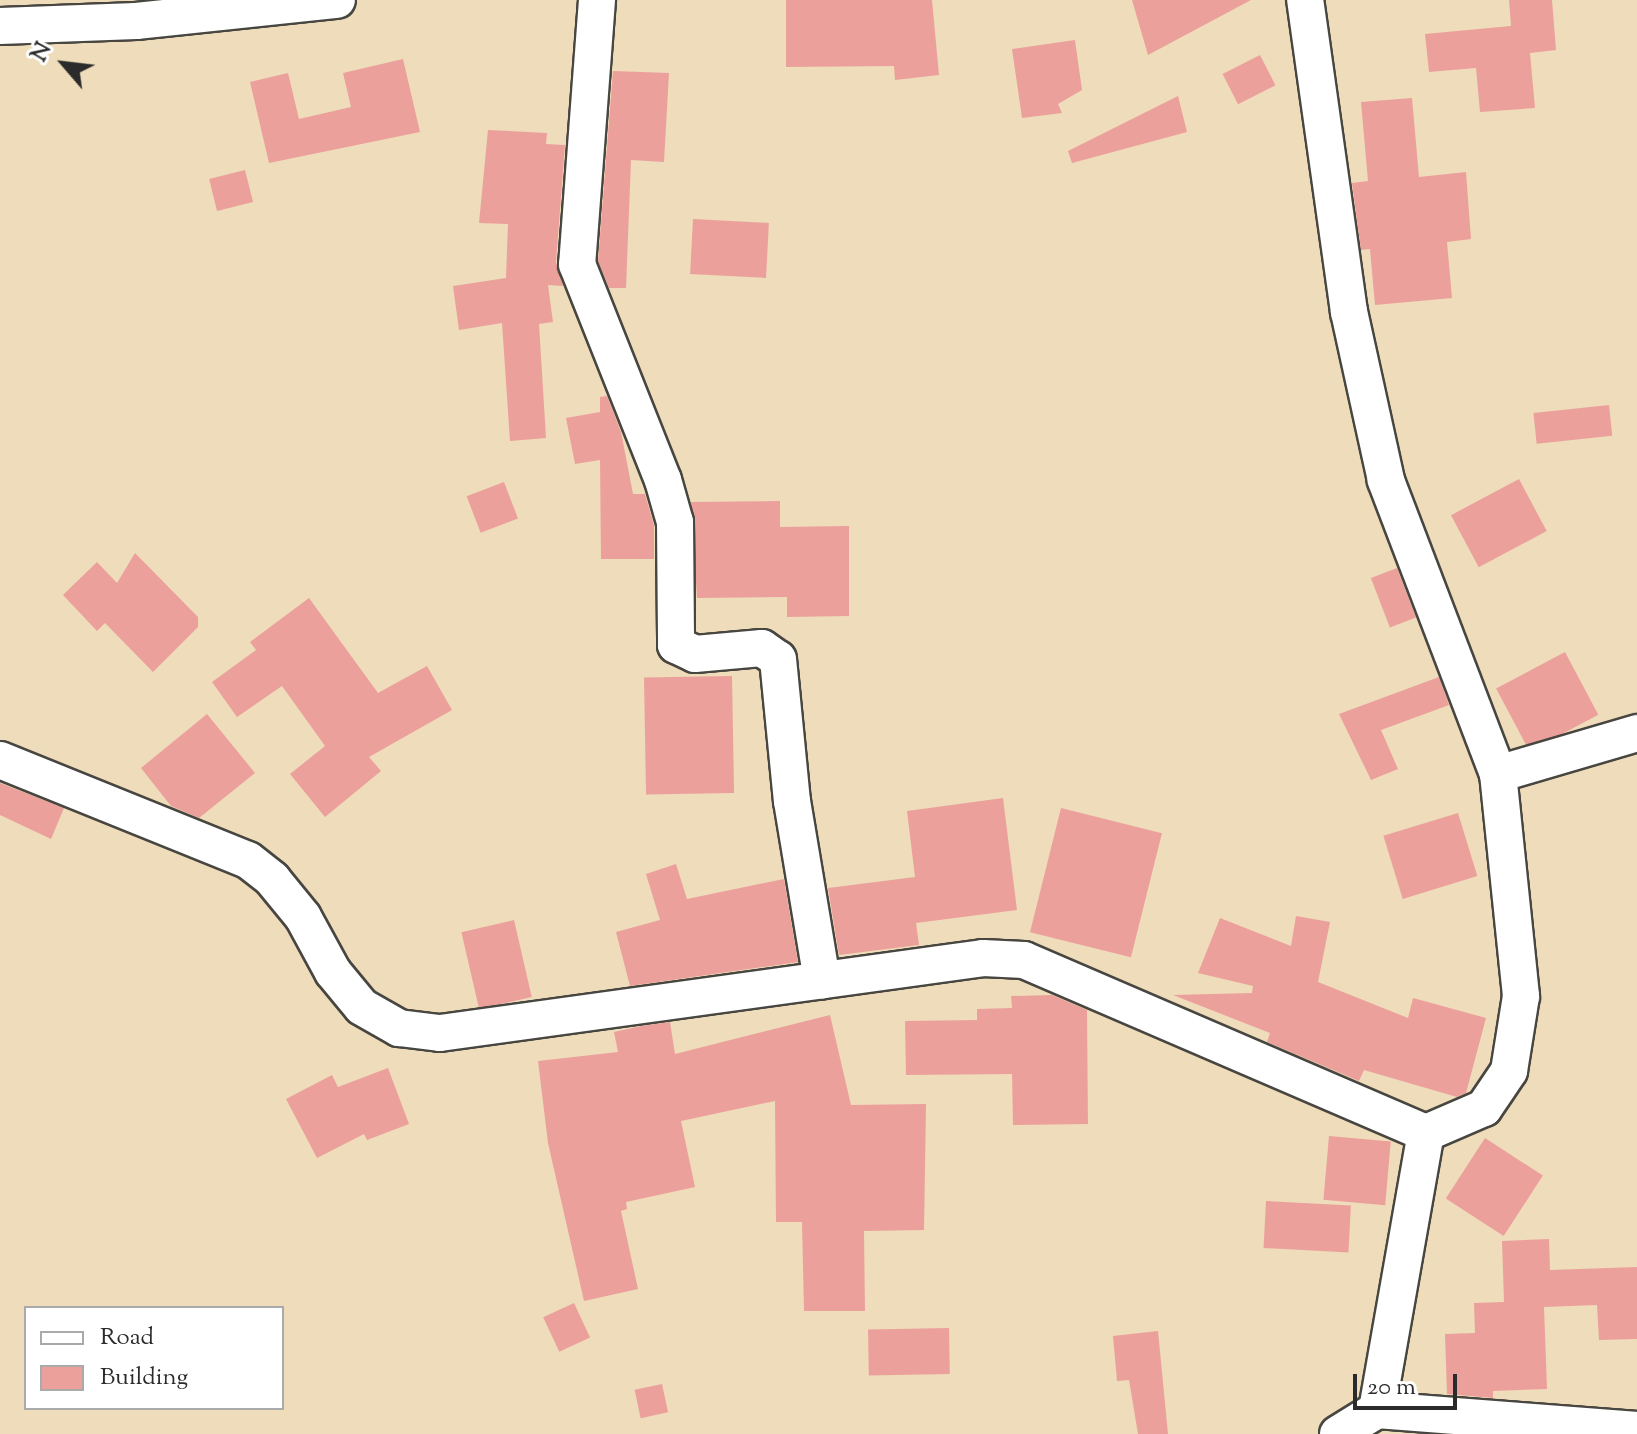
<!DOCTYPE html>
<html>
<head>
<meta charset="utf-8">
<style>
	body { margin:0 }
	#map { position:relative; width:1637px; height:1434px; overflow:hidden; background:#eedcba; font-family:"Sorts Mill Goudy",serif }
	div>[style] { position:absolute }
	.building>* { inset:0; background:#eca09c; transform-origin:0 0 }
	.roads { filter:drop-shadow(2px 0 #484640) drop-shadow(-2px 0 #484640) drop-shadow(0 2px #484640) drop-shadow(0 -2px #484640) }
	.street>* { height:36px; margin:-18px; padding:0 18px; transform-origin:18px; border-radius:18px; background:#fff }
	span { translate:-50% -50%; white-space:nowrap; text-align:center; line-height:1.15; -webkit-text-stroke:8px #fff; paint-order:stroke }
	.legend { position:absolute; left:24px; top:1306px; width:260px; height:104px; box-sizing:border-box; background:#fff; border:2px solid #aaa; margin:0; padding:10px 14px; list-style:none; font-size:24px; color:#2b2b2b }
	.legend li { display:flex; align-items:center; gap:16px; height:40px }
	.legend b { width:40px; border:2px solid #aaa }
	.north { position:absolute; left:24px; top:24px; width:80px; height:80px; -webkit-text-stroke:6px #fff; paint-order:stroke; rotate:298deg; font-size:22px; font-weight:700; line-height:32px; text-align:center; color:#2b2b2b }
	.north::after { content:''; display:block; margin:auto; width:28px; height:36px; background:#2b2b2b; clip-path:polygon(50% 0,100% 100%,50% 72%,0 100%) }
	.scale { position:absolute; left:1353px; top:1374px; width:104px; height:36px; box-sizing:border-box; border:4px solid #2b2b2b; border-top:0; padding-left:10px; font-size:24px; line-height:28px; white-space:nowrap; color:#2b2b2b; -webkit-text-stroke:6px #fff; paint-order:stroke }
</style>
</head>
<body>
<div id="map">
	<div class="building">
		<i style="clip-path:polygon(786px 0,932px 0,939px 75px,895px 80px,894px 66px,786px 67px)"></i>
		<i style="clip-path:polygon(1132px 0,1251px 0,1148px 55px)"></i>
		<i style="clip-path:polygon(1509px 0,1552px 0,1556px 50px,1530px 53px,1535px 108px,1480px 112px,1476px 68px,1429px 72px,1425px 34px,1511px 26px)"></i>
		<i style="clip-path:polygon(1075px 40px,1082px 90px,1058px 104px,1062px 113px,1022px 118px,1012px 49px)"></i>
		<i style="left:1260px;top:55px;width:34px;height:42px;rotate:63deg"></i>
		<i style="clip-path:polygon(403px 59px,420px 132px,269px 163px,250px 82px,288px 73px,299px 119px,351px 107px,343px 73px)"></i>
		<i style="clip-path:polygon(613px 71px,669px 73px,664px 162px,631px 160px,626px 288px,609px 288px,598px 261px)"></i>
		<i style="clip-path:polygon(1178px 96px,1187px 132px,1072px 163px,1068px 151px)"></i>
		<i style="clip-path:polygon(1412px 98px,1419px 177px,1466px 172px,1471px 239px,1447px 242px,1452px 298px,1375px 305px,1370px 249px,1361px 250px,1352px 183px,1368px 181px,1361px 102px)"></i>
		<i style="clip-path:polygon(488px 130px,547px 133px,546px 144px,565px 145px,556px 262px,563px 286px,548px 285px,553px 322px,539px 324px,546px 438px,510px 441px,502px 323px,459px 330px,453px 286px,506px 278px,508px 224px,479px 223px)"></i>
		<i style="left:245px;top:170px;width:33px;height:37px;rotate:76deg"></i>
		<i style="left:693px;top:219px;width:76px;height:55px;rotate:3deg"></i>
		<i style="clip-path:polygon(607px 396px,621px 432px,633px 494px,645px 494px,654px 525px,654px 559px,601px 559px,600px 460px,575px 464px,566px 418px,600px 412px,600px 397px)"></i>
		<i style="left:1609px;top:405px;width:31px;height:76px;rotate:84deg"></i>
		<i style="left:1519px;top:479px;width:59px;height:77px;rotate:62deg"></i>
		<i style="left:504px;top:482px;width:39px;height:40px;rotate:69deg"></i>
		<i style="clip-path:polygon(780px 501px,780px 527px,849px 526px,849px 616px,787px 617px,787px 597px,697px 598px,691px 502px)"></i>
		<i style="clip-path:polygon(135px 553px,198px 617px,198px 627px,153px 672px,105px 623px,97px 631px,63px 595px,97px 562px,117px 583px)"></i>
		<i style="left:1397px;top:568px;width:53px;height:28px;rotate:69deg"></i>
		<i style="clip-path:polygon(309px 598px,378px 693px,427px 666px,452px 710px,369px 757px,381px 771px,325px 817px,290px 774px,325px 746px,282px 686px,237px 717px,212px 682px,256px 650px,250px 642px)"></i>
		<i style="left:1565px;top:652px;width:71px;height:78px;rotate:62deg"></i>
		<i style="left:732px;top:676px;width:117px;height:88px;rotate:89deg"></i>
		<i style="clip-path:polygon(1439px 677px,1449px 705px,1381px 730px,1398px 769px,1371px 780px,1339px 714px)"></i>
		<i style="clip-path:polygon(207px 714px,255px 773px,199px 818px,171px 806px,141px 768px)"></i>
		<i style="clip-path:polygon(0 783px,64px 808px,51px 839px,0 815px)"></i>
		<i style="clip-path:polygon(1003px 798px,1017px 910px,916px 923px,919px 945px,839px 955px,828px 888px,915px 877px,907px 811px)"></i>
		<i style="left:1061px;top:808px;width:104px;height:128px;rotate:14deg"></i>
		<i style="left:1458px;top:813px;width:66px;height:78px;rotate:73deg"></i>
		<i style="clip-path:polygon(676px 864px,687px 899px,784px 879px,798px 962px,630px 986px,616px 932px,660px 920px,646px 874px)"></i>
		<i style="clip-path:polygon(1296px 916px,1330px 922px,1318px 982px,1408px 1018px,1413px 998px,1486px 1018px,1466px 1093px,1457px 1097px,1364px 1070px,1359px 1081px,1267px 1042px,1270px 1033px,1173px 995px,1252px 993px,1253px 986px,1198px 973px,1220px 918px,1291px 946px)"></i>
		<i style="left:514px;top:920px;width:79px;height:54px;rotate:77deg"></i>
		<i style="clip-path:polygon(1052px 995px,1087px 1010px,1088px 1124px,1013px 1125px,1012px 1074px,906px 1075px,905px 1021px,977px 1020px,977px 1009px,1012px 1008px,1011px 996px)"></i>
		<i style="clip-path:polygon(830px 1015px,851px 1105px,926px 1104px,924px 1230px,864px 1231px,865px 1311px,804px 1311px,802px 1222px,776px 1222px,775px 1101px,681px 1121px,695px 1187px,626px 1202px,627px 1209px,621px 1211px,638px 1289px,584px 1301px,548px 1143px,538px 1061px,618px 1052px,614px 1032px,641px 1026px,670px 1022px,675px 1054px)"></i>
		<i style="clip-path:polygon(388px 1068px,409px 1124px,367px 1140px,364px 1134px,317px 1158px,286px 1099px,332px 1075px,338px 1087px)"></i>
		<i style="left:1329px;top:1136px;width:62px;height:64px;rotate:5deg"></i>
		<i style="left:1485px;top:1138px;width:69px;height:72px;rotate:33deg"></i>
		<i style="left:1266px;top:1201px;width:85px;height:47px;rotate:3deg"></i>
		<i style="clip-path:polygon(1549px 1239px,1550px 1270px,1637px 1267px,1637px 1339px,1599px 1340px,1597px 1305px,1544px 1307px,1547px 1389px,1493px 1391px,1493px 1398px,1447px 1394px,1445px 1334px,1475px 1333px,1474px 1303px,1504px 1302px,1502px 1241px)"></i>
		<i style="left:574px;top:1303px;width:38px;height:34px;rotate:65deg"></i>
		<i style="left:949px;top:1328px;width:46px;height:81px;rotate:89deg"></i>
		<i style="clip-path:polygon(1158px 1331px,1168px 1434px,1138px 1434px,1129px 1380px,1117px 1381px,1113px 1336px)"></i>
		<i style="left:662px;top:1384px;width:29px;height:28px;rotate:78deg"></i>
	</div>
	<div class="roads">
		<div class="street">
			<i style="left:597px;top:0;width:265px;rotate:94.3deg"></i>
			<i style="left:577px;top:264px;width:232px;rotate:68.3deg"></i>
			<i style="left:663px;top:480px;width:44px;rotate:74.1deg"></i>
			<i style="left:675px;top:522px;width:123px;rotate:89.5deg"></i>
			<i style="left:676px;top:645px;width:21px;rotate:25deg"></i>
			<i style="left:695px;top:654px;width:67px;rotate:-5.1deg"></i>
			<i style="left:762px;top:648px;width:19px;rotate:35deg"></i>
			<i style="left:778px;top:659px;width:143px;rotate:84.4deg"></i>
			<i style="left:792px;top:801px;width:182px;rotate:80.5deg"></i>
			<i style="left:0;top:26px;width:136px;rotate:-2.1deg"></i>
			<i style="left:136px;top:21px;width:202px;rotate:-6deg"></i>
			<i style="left:0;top:760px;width:267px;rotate:22deg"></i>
			<i style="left:248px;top:860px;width:31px;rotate:38deg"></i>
			<i style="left:272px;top:879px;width:49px;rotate:50.8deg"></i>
			<i style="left:303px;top:917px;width:63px;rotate:61.4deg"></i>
			<i style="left:333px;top:972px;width:45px;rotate:50.4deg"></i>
			<i style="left:362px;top:1007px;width:43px;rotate:29.6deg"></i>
			<i style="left:399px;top:1028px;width:41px;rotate:7deg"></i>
			<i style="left:440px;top:1033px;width:548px;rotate:-7.86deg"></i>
			<i style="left:983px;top:958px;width:41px;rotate:2.8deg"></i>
			<i style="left:1024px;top:960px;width:438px;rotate:23.3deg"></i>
			<i style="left:1426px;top:1133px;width:63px;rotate:-23.3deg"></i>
			<i style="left:1484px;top:1108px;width:45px;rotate:-56deg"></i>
			<i style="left:1509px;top:1071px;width:76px;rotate:-80.9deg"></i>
			<i style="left:1521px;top:996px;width:223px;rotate:-95.9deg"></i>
			<i style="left:1498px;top:774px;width:315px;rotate:-110.9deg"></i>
			<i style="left:1386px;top:480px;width:172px;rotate:-102.4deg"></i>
			<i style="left:1349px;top:312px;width:315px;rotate:-98deg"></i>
			<i style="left:1498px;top:774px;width:145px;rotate:-16.4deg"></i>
			<i style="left:1377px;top:1410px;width:281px;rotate:-80deg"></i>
			<i style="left:1338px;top:1434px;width:46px;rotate:-31.6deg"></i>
			<i style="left:1377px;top:1410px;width:261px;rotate:4.4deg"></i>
		</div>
	</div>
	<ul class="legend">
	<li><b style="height:10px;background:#fff"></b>Road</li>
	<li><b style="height:22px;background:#eca09c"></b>Building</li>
	</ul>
	<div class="north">N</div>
	<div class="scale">20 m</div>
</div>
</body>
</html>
